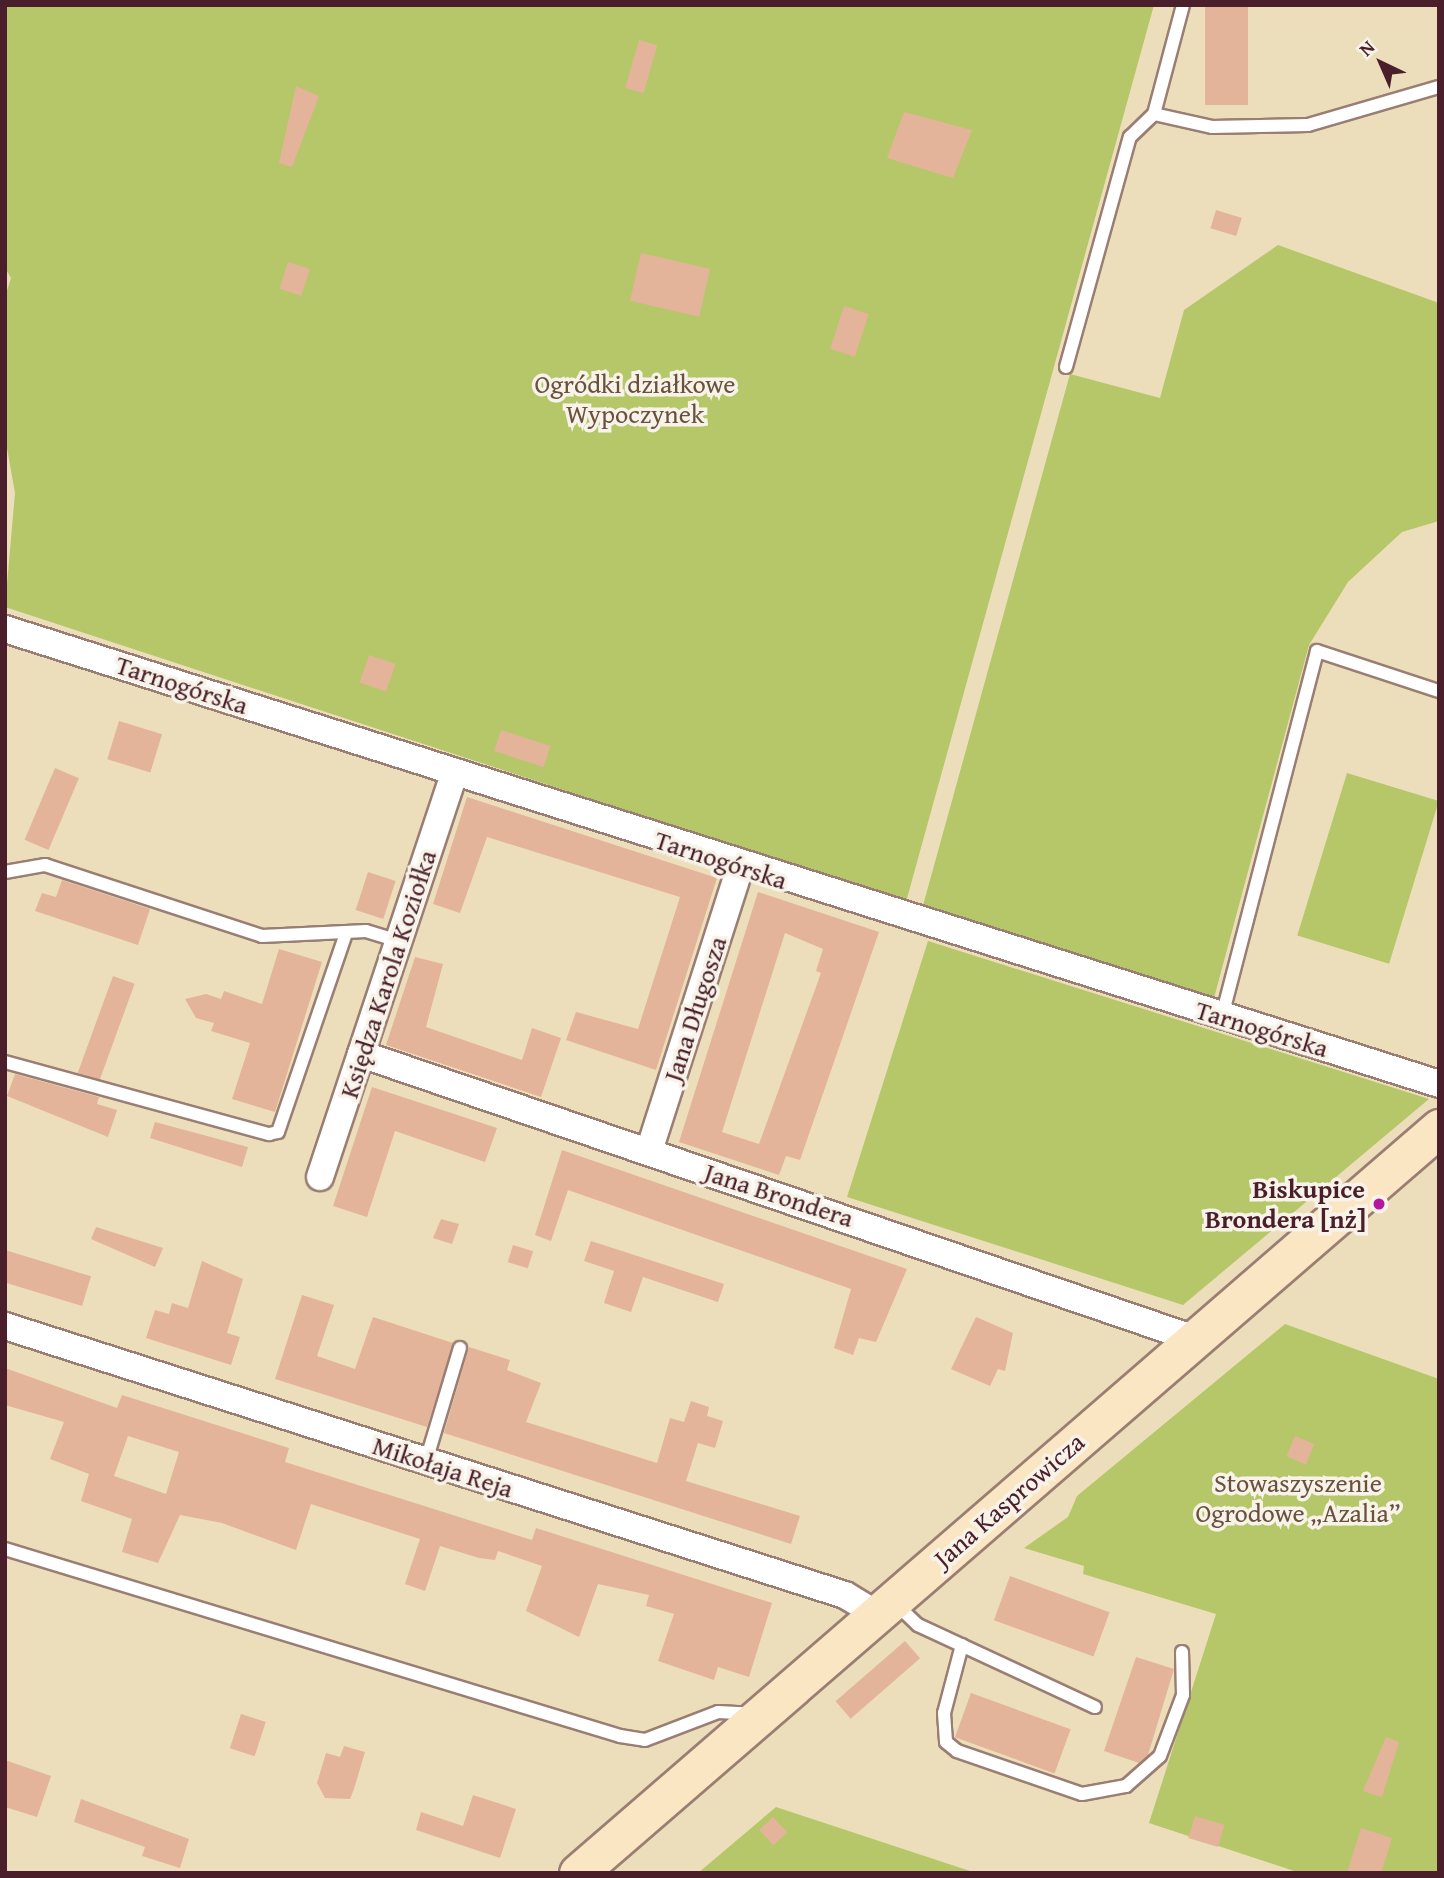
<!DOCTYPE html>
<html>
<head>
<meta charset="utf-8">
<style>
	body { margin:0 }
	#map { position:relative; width:1444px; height:1878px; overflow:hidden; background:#ecdebb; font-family:"Gentium Book Plus",serif }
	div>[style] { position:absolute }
	.green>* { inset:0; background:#b6c769; transform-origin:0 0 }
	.building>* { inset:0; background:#e3b499; transform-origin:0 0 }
	.roads { filter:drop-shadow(2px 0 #9b7e73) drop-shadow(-2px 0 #9b7e73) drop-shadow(0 2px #9b7e73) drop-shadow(0 -2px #9b7e73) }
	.lane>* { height:12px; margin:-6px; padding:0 6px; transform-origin:6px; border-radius:6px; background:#fff }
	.street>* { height:26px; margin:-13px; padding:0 13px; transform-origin:13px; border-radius:13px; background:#fff }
	.secondary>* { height:37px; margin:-18.5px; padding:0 18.5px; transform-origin:18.5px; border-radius:18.5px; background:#fbe6c4 }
	.dots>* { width:19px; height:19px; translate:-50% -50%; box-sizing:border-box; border:4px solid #f7f3e8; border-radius:50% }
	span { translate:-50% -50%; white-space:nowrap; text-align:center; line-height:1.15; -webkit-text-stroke:7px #f7f3e8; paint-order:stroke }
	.park-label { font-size:26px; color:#6a513e }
	.street-label { font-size:26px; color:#4a1f2b }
	.poi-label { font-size:26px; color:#4a1f2b; font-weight:700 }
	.right { translate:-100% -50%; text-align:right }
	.frame { position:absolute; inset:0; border:7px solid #4a1f2b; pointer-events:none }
	.north { position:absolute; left:1346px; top:28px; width:70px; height:70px; -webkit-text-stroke:5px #f7f3e8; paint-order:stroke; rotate:316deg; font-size:19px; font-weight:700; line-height:28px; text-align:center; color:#4a1f2b }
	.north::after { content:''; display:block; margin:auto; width:24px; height:32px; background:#4a1f2b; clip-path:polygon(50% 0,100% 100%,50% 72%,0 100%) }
</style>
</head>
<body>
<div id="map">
	<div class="green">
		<i style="clip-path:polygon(5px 5px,1154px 5px,906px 902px,5px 607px,15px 493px,5px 437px,5px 297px,11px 278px,5px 268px)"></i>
		<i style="clip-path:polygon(1278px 245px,1439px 303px,1439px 521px,1402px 532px,1348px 582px,1309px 645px,1214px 998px,922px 909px,1070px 374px,1160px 398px,1184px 310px)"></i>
		<i style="left:1347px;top:773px;width:96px;height:170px;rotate:17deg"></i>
		<i style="clip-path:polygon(928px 941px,1429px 1099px,1183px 1305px,847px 1197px)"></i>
		<i style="clip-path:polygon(1285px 1324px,1439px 1379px,1439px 1873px,1300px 1873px,1149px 1823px,1216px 1614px,1083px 1574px,1084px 1566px,1024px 1548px,1068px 1517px,1077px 1496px)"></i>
		<i style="clip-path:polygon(776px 1807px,976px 1873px,698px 1873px)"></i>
	</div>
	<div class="building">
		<i style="left:1205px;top:5px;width:43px;height:100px"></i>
		<i style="left:639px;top:40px;width:19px;height:50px;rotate:16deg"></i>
		<i style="clip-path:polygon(296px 86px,319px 96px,292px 167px,279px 163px)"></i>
		<i style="clip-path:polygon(904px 112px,972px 130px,953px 178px,887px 158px)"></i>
		<i style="left:1216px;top:210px;width:27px;height:19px;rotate:17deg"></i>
		<i style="left:641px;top:253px;width:71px;height:49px;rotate:13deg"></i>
		<i style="left:288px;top:262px;width:23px;height:28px;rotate:18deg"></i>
		<i style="left:844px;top:306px;width:26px;height:45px;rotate:18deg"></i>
		<i style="left:369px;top:655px;width:28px;height:29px;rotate:19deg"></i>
		<i style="left:119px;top:721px;width:45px;height:40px;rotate:17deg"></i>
		<i style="left:501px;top:730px;width:52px;height:22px;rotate:18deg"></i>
		<i style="left:55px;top:768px;width:26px;height:78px;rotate:23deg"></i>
		<i style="clip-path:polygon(467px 797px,717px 878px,656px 1070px,566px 1040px,576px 1012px,638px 1029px,680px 897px,487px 837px,460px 913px,433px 904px)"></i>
		<i style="left:368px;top:872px;width:29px;height:40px;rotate:18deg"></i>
		<i style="clip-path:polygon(62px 880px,150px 909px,138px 945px,35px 911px,42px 893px,56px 897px)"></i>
		<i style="clip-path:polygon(evenodd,758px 892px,879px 932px,800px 1160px,786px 1156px,779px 1175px,679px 1142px,758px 892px,785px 933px,823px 949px,816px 971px,821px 973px,759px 1144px,722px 1132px,785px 933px)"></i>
		<i style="clip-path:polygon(279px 949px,322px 962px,275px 1112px,232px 1099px,250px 1043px,211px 1031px,214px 1023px,196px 1018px,185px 999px,206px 994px,221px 999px,224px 991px,262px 1004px)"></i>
		<i style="clip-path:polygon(415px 957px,443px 964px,426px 1027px,522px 1060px,532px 1028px,561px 1038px,541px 1097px,386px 1045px)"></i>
		<i style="left:113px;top:976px;width:23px;height:103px;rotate:20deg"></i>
		<i style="clip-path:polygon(15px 1074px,99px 1097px,97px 1104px,117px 1110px,108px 1137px,7px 1096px)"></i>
		<i style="clip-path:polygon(372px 1087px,497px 1128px,485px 1162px,395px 1131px,367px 1217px,333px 1206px)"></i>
		<i style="clip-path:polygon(155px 1122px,248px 1147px,242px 1167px,150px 1138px)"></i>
		<i style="clip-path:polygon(562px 1150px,907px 1269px,876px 1342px,859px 1338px,853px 1355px,834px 1348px,851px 1289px,568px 1190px,551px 1241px,535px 1235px)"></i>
		<i style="clip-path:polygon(441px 1219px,459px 1224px,452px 1244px,433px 1238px)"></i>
		<i style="clip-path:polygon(96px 1227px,163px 1248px,155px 1267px,91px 1239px)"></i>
		<i style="clip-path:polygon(591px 1241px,724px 1284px,718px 1302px,643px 1277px,631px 1312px,604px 1303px,614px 1271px,584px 1261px)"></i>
		<i style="left:513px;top:1245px;width:21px;height:18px;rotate:17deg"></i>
		<i style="left:5px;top:1250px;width:90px;height:31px;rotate:17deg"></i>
		<i style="clip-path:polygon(202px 1261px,243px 1279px,227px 1333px,240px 1337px,231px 1365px,146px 1338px,155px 1310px,169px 1314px,172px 1303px,188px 1308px)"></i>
		<i style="clip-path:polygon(302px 1295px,334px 1305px,317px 1356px,355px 1369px,373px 1317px,453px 1343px,427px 1427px,275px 1379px)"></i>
		<i style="clip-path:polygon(976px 1317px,1013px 1333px,1005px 1371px,998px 1369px,990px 1386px,951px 1369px)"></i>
		<i style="clip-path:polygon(469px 1347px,510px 1360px,507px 1370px,541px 1383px,526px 1422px,657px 1463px,670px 1418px,684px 1422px,691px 1401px,709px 1407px,707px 1416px,723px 1421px,715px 1448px,698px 1443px,686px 1481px,800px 1516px,791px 1544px,444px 1433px)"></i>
		<i style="clip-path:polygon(evenodd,5px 1368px,117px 1408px,122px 1395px,289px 1448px,285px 1462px,532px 1540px,536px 1528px,772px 1603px,749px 1677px,718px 1667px,714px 1680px,658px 1661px,674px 1614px,646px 1606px,649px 1595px,598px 1584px,579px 1637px,526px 1611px,542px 1566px,498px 1551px,495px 1560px,479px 1558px,440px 1546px,425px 1591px,405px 1584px,420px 1539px,311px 1504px,296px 1550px,222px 1523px,180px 1515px,158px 1563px,122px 1552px,132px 1519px,81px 1501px,89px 1474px,50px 1459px,64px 1422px,5px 1405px,5px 1368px,128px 1436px,179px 1452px,166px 1494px,114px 1476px,128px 1436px)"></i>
		<i style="left:1295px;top:1436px;width:21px;height:22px;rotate:23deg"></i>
		<i style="left:1010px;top:1576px;width:106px;height:47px;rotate:20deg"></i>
		<i style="left:905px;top:1641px;width:23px;height:92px;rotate:49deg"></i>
		<i style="clip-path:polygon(1136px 1657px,1174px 1669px,1148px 1755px,1139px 1763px,1104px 1751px)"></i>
		<i style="left:971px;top:1693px;width:106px;height:47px;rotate:20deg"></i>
		<i style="left:241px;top:1714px;width:26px;height:36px;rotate:18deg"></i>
		<i style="clip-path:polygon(1386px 1737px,1399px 1742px,1382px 1797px,1363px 1791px)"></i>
		<i style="clip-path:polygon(344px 1746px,365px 1752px,354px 1789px,350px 1799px,325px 1798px,317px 1783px,326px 1753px,340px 1757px)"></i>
		<i style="clip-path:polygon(5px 1760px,51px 1776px,37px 1817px,5px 1807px)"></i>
		<i style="clip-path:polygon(473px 1795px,516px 1809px,500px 1858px,416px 1830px,421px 1812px,463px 1826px)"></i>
		<i style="clip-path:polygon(81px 1799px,189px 1839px,180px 1868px,142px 1856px,145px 1847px,74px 1822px)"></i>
		<i style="left:1195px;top:1816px;width:31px;height:23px;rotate:17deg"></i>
		<i style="left:773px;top:1817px;width:21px;height:19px;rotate:47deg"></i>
		<i style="clip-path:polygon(1361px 1828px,1392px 1838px,1381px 1873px,1347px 1873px)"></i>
	</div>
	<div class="roads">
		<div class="lane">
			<i style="left:1154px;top:114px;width:59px;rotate:12.6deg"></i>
			<i style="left:1212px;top:127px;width:96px;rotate:-1.2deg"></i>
			<i style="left:1308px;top:125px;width:136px;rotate:-16.2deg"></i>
			<i style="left:1066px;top:367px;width:239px;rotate:-74.5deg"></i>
			<i style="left:1130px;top:137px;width:33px;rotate:-44deg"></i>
			<i style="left:1154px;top:114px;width:113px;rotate:-75.1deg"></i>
			<i style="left:5px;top:872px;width:41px;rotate:-9.9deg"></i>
			<i style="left:45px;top:865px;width:228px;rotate:18.1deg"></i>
			<i style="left:262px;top:936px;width:104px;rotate:-2.8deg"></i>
			<i style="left:366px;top:931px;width:34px;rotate:17deg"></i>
			<i style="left:1222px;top:1016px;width:377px;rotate:-75.4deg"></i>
			<i style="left:1317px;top:651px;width:128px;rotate:18.2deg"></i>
			<i style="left:5px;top:1062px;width:274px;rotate:15.3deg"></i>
			<i style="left:269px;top:1134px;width:9px;rotate:-13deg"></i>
			<i style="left:278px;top:1132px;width:210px;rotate:-71.1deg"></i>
			<i style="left:426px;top:1461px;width:118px;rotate:-73.3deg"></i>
			<i style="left:5px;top:1549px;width:643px;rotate:16.91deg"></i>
			<i style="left:620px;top:1736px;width:25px;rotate:9deg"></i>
			<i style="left:645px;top:1740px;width:78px;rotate:-21deg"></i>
			<i style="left:718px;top:1712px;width:34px;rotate:3deg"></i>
			<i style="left:895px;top:1603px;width:32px;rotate:44deg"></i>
			<i style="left:918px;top:1625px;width:195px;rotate:24.9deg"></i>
			<i style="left:962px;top:1645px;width:70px;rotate:104.8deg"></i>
			<i style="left:944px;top:1713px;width:29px;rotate:86deg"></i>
			<i style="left:946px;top:1742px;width:14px;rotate:39deg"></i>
			<i style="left:957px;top:1751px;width:132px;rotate:19deg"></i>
			<i style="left:1082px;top:1794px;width:45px;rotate:-10.3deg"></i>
			<i style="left:1126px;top:1786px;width:45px;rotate:-41.4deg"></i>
			<i style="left:1160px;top:1756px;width:65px;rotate:-69.3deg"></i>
			<i style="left:1183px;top:1695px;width:43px;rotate:-91.3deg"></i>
		</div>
		<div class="street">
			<i style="left:5px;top:629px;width:1504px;rotate:17.6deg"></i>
			<i style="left:361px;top:1054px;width:881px;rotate:18.87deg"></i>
			<i style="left:649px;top:1151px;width:298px;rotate:-72.2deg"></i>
			<i style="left:320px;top:1177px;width:427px;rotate:-71.6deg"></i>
			<i style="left:5px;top:1326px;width:882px;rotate:17.76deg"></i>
			<i style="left:845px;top:1595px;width:37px;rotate:31deg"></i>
		</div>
		<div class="secondary">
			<i style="left:578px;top:1873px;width:1139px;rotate:-40.87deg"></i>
		</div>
	</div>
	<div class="dots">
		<i style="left:1379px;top:1204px;background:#b5179e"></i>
	</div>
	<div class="park-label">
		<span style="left:635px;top:399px">Ogródki działkowe<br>Wypoczynek</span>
		<span style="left:1298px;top:1498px">Stowaszyszenie<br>Ogrodowe „Azalia”</span>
	</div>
	<div class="street-label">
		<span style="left:182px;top:685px;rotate:18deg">Tarnogórska</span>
		<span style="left:721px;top:860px;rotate:18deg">Tarnogórska</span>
		<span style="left:388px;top:974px;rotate:-72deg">Księdza Karola Koziołka</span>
		<span style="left:695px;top:1009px;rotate:-72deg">Jana Długosza</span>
		<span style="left:1262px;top:1029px;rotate:17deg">Tarnogórska</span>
		<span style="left:779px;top:1195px;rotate:18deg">Jana Brondera</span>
		<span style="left:443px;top:1467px;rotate:18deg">Mikołaja Reja</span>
		<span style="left:1009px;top:1500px;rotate:-41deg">Jana Kasprowicza</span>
	</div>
	<div class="poi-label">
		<span class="right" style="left:1365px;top:1204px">Biskupice<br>Brondera [nż]</span>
	</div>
	<div class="frame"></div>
	<div class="north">N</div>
</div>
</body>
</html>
